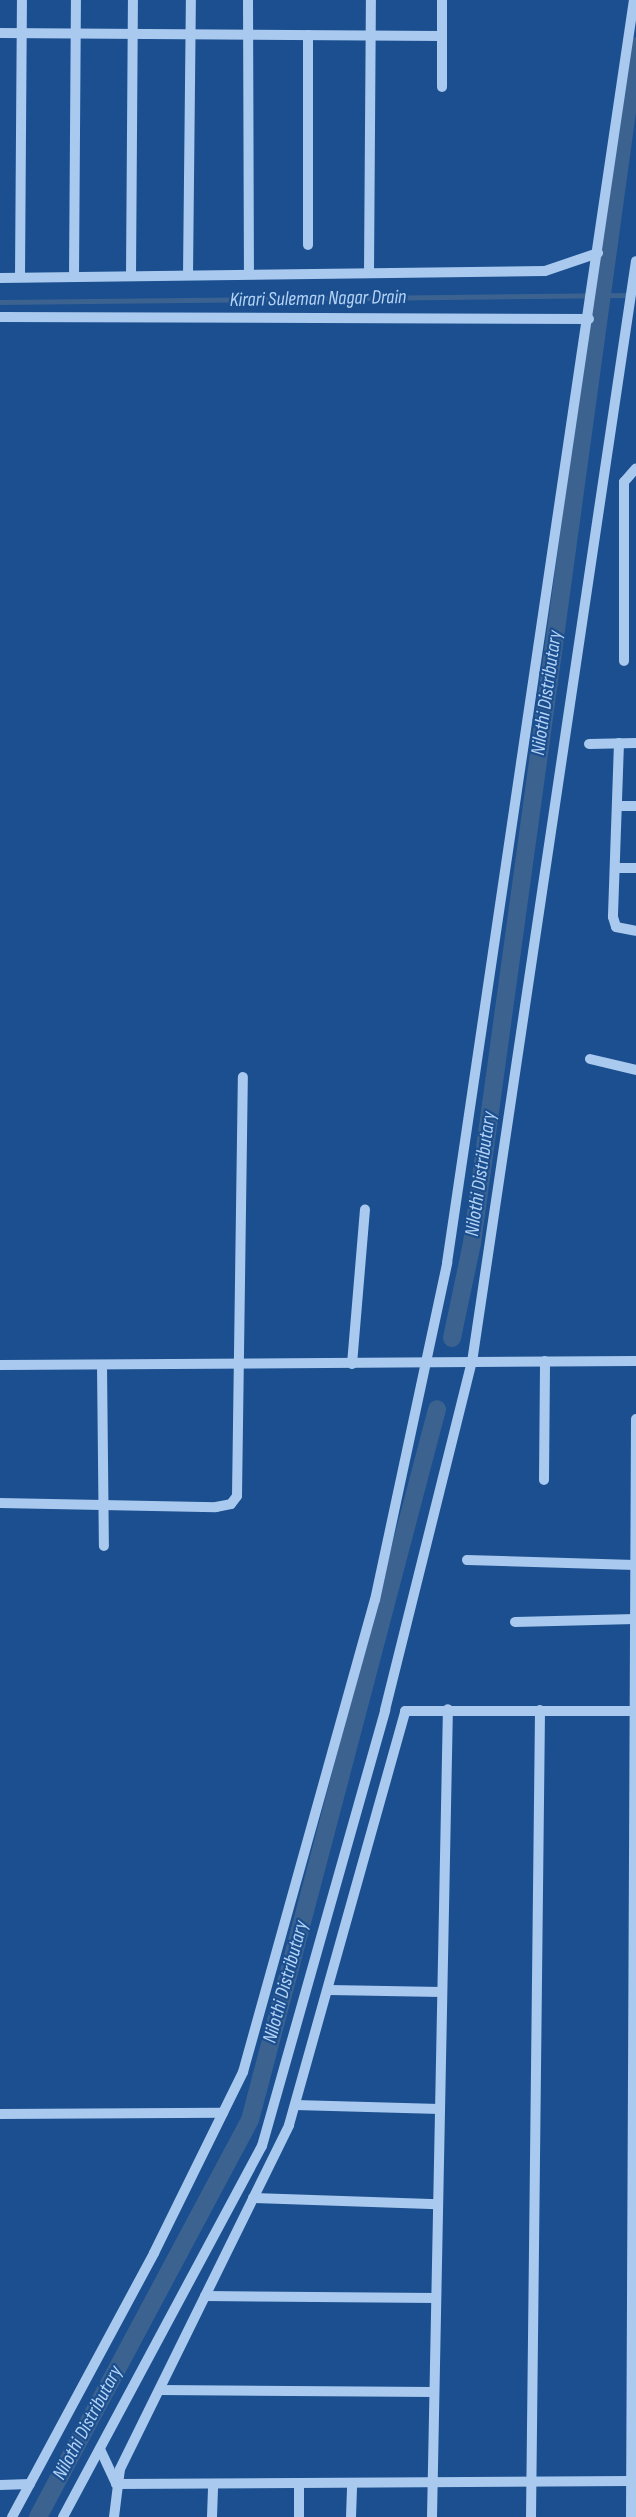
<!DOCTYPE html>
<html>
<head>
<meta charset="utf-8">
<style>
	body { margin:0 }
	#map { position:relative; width:636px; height:2517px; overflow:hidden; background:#1b4f8f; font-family:"Sofia Sans Condensed",sans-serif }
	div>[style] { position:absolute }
	.stream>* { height:5px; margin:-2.5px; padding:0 2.5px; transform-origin:2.5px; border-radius:2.5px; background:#3c6290 }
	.canal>* { height:18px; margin:-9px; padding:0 9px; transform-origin:9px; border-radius:9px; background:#3c6290 }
	.minor>* { height:10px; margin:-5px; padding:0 5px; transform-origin:5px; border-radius:5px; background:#a9c9ee }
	span { translate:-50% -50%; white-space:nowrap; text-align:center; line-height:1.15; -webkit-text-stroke:4.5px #1b4f8f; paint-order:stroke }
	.water-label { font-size:20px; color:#b5d3f5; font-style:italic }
</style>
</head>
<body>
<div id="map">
	<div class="stream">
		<i style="left:0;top:302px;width:631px;rotate:-0.64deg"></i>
	</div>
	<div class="canal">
		<i style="left:452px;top:1338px;width:97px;rotate:-78.1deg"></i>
		<i style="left:472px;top:1243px;width:1208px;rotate:-82.2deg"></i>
		<i style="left:38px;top:2517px;width:450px;rotate:-61.9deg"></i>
		<i style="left:250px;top:2120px;width:735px;rotate:-75.26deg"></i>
	</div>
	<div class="minor">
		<i style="left:248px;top:0;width:274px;rotate:89.8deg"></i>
		<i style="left:442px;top:0;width:87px;rotate:90deg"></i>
		<i style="left:0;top:33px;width:441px;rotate:0.4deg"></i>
		<i style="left:308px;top:245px;width:210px;rotate:-90deg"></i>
		<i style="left:369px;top:272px;width:272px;rotate:-89.6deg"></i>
		<i style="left:188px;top:275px;width:275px;rotate:-89.4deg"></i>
		<i style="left:131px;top:276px;width:276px;rotate:-89.6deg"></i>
		<i style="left:20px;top:277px;width:277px;rotate:-89.6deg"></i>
		<i style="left:74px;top:277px;width:277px;rotate:-89.6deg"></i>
		<i style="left:0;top:278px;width:545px;rotate:-0.74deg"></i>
		<i style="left:545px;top:271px;width:56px;rotate:-18.8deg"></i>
		<i style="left:0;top:317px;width:589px;rotate:0.19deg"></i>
		<i style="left:624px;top:661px;width:179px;rotate:-90deg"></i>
		<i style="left:624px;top:482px;width:18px;rotate:-49deg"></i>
		<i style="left:619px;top:743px;width:174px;rotate:92deg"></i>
		<i style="left:613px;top:917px;width:10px;rotate:73deg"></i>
		<i style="left:616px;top:927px;width:20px;rotate:11deg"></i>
		<i style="left:589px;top:744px;width:47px;rotate:-1.2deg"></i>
		<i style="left:618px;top:806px;width:18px"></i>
		<i style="left:617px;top:868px;width:19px"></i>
		<i style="left:590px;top:1059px;width:47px;rotate:13.4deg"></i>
		<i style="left:352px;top:1364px;width:155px;rotate:-85.2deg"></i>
		<i style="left:0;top:1365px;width:636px;rotate:-0.36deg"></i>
		<i style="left:102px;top:1365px;width:181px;rotate:89.4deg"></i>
		<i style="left:544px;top:1480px;width:119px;rotate:-89.5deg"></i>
		<i style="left:0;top:1503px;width:216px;rotate:1.1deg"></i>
		<i style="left:216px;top:1507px;width:15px;rotate:-11deg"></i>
		<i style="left:231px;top:1504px;width:10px;rotate:-53deg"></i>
		<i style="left:237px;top:1496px;width:419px;rotate:-89.2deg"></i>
		<i style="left:467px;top:1560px;width:168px;rotate:1.7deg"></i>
		<i style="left:515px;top:1622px;width:120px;rotate:-1.4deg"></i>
		<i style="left:329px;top:1990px;width:113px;rotate:1deg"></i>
		<i style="left:295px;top:2105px;width:145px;rotate:1.6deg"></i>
		<i style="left:0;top:2114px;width:223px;rotate:-0.3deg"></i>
		<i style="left:253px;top:2198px;width:185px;rotate:1.9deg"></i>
		<i style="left:205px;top:2296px;width:231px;rotate:0.5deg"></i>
		<i style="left:160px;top:2390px;width:274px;rotate:0.4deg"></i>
		<i style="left:100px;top:2449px;width:38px;rotate:65deg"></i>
		<i style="left:116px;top:2484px;width:515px;rotate:-0.33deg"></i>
		<i style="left:299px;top:2483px;width:34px;rotate:90deg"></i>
		<i style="left:0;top:2485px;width:30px;rotate:-2deg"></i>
		<i style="left:12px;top:2517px;width:300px;rotate:-61.7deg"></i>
		<i style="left:154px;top:2253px;width:202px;rotate:-63.8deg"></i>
		<i style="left:243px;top:2072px;width:490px;rotate:-74.4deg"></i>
		<i style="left:375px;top:1600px;width:345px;rotate:-77.9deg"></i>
		<i style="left:447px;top:1263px;width:1277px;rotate:-81.58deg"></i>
		<i style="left:63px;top:2517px;width:421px;rotate:-61.8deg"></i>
		<i style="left:262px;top:2146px;width:453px;rotate:-74.2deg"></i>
		<i style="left:385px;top:1710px;width:359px;rotate:-76deg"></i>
		<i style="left:472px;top:1362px;width:1113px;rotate:-81.53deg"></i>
		<i style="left:114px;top:2517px;width:48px;rotate:-82.9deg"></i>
		<i style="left:120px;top:2469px;width:383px;rotate:-63.8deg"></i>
		<i style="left:289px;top:2125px;width:430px;rotate:-74.3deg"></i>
		<i style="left:405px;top:1711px;width:230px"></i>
		<i style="left:212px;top:2517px;width:33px;rotate:-88deg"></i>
		<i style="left:351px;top:2517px;width:34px;rotate:-88deg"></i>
		<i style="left:432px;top:2517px;width:808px;rotate:-88.87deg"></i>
		<i style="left:531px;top:2517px;width:807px;rotate:-89.36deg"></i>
		<i style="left:631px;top:2517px;width:1098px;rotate:-89.74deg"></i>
	</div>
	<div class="water-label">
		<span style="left:318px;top:299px;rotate:-1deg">Kirari Suleman Nagar Drain</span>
		<span style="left:547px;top:693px;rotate:-82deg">Nilothi Distributary</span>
		<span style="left:481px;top:1174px;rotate:-82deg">Nilothi Distributary</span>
		<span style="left:286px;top:1982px;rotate:-75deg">Nilothi Distributary</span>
		<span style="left:88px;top:2423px;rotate:-62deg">Nilothi Distributary</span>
	</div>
</div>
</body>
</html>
